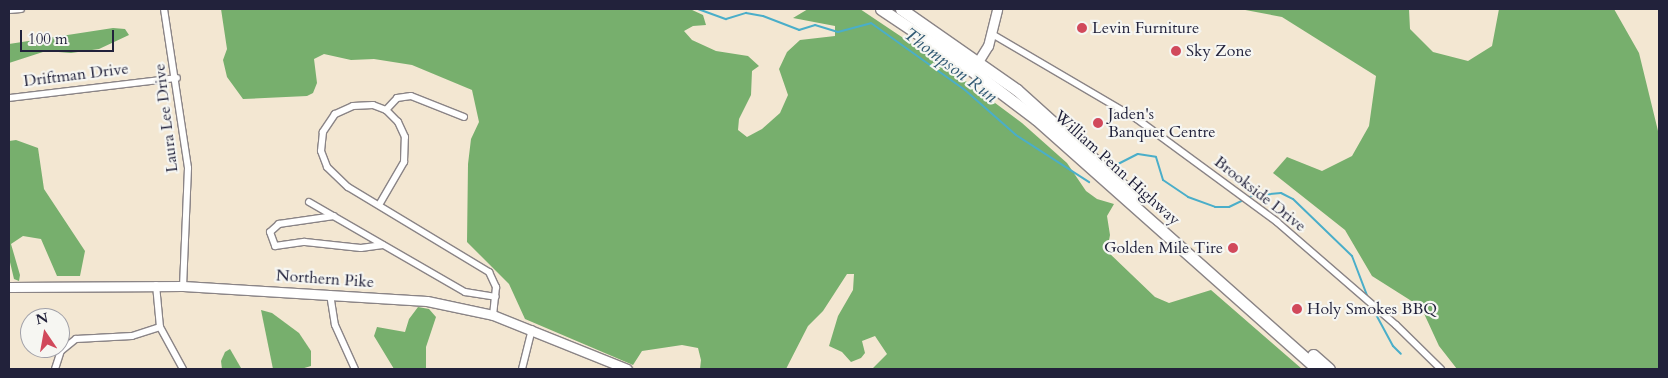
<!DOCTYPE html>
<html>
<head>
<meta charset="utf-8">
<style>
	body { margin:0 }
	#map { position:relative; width:1668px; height:378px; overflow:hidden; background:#f3e7d2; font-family:Cardo,serif }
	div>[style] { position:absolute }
	.forest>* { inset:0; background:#77af6d }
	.stream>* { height:2px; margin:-1px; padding:0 1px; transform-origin:1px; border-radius:1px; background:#4aaec9 }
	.roads { filter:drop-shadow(1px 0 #8a8486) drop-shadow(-1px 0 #8a8486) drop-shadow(0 1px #8a8486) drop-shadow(0 -1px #8a8486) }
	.minor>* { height:6px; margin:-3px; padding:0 3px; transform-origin:3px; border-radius:3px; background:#fff }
	.tertiary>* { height:9px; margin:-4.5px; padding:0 4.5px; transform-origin:4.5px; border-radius:4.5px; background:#fff }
	.secondary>* { height:9px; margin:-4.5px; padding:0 4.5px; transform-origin:4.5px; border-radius:4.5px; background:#fff }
	.trunk>* { height:11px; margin:-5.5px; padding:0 5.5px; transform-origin:5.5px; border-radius:5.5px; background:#fff }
	.dots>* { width:14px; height:14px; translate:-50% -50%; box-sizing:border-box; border:2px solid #f6f6f2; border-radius:50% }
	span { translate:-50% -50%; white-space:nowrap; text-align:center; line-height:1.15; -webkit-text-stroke:4.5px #f6f6f2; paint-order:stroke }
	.poi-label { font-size:16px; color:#22223b }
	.left { translate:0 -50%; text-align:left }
	.right { translate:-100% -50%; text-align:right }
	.street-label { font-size:16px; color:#22223b }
	.water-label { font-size:18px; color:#325a74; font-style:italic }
	.frame { position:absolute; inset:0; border:10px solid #22223b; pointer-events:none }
	.north { position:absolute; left:20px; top:308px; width:50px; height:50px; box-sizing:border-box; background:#f6f6f2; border:1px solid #a1a1a9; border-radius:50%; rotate:348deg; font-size:14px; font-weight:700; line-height:20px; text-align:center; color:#22223b }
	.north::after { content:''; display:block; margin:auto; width:18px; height:22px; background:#d1495b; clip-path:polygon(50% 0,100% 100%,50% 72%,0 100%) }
	.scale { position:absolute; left:20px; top:30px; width:94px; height:22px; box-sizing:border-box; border:2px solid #22223b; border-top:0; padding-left:6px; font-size:15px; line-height:18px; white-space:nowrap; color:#22223b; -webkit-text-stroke:4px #f6f6f2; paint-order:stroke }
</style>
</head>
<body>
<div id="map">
	<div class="forest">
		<i style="clip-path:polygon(221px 9px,690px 9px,703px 15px,706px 25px,693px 26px,684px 31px,692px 40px,716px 51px,748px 56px,759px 66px,752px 71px,751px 95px,739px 119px,738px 130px,747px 137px,762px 129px,780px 113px,788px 95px,779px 69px,787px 52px,800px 40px,835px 36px,835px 26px,793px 18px,808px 9px,860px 9px,948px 68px,1022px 123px,1067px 163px,1086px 191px,1097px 199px,1114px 204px,1107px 216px,1110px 235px,1107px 251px,1155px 297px,1169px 303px,1211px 290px,1302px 369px,872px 369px,887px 354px,875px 336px,862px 341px,865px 353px,861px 358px,851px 362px,842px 352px,829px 346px,838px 316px,853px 290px,854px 274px,847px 274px,823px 311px,808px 326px,786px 369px,700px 369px,701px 360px,698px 348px,682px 345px,642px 351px,633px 365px,525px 319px,509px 284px,467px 242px,468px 164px,471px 139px,479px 122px,472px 90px,412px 65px,374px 59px,351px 60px,324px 54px,314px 59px,317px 83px,313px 93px,307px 96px,243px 99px,227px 77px,223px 60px,227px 49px)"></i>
		<i style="clip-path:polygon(1240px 9px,1409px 9px,1410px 29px,1433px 52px,1468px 61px,1492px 46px,1499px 9px,1614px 9px,1639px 53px,1659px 135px,1659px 369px,1457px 369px,1439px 346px,1421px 307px,1372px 276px,1345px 230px,1273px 173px,1287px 157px,1322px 171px,1352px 156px,1369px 126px,1376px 76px,1282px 17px)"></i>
		<i style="clip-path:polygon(113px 28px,125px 29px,129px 35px,99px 49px,71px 53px,46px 51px,9px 63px,9px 44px)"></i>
		<i style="clip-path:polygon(16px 140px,38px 148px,44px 189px,85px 251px,80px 276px,57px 276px,41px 239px,23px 236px,11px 244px,20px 275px,19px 281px,14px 279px,9px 258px,9px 141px)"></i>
		<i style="clip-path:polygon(418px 307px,429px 309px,436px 317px,426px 347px,426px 369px,394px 369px,374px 336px,377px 327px,405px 332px,409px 319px)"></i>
		<i style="clip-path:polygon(261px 310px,272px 313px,299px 333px,311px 351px,311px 366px,301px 369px,273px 369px)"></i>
		<i style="clip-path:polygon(230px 349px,241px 368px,241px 369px,222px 369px,221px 361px,225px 352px)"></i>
	</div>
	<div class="stream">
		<i style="left:698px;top:9px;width:30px;rotate:20deg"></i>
		<i style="left:726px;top:19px;width:21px;rotate:-17deg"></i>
		<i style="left:746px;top:13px;width:17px;rotate:10deg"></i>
		<i style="left:763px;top:16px;width:39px;rotate:21deg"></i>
		<i style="left:799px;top:30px;width:17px;rotate:-17deg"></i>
		<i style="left:815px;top:25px;width:24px;rotate:17deg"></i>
		<i style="left:838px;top:32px;width:34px;rotate:-15deg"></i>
		<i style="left:871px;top:23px;width:115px;rotate:35.5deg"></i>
		<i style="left:965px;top:90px;width:68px;rotate:41.4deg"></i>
		<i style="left:1016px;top:135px;width:87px;rotate:32.8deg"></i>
		<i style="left:1118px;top:164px;width:22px;rotate:-27deg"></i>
		<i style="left:1138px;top:154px;width:18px;rotate:9deg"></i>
		<i style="left:1156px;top:157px;width:24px;rotate:73deg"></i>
		<i style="left:1163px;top:180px;width:30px;rotate:34deg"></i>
		<i style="left:1188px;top:197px;width:29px;rotate:20deg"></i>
		<i style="left:1215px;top:207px;width:14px"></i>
		<i style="left:1229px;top:207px;width:25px;rotate:-26deg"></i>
		<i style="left:1252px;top:196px;width:29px;rotate:-6deg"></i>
		<i style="left:1281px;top:193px;width:13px;rotate:27deg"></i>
		<i style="left:1293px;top:199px;width:82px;rotate:44deg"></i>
		<i style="left:1352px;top:256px;width:45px;rotate:69.1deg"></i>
		<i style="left:1373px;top:309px;width:42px;rotate:61.6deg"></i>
		<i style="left:1393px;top:346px;width:11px;rotate:45deg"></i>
	</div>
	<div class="roads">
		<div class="minor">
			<i style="left:164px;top:9px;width:161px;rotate:81.4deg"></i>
			<i style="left:188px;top:168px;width:118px;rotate:92.4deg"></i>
			<i style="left:9px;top:10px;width:12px;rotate:-5deg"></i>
			<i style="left:992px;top:34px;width:168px;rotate:30.4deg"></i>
			<i style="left:1137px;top:119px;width:174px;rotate:36.3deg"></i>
			<i style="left:1277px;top:222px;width:157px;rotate:40.9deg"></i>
			<i style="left:1396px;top:325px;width:63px;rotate:44.4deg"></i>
			<i style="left:9px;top:98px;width:169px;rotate:-6.8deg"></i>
			<i style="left:386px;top:110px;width:16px;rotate:-47deg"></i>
			<i style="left:397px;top:98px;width:14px;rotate:-8deg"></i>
			<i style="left:411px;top:96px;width:57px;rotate:21.6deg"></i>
			<i style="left:309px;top:202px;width:180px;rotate:30deg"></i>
			<i style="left:465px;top:292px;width:31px;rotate:9deg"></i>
			<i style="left:379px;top:205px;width:50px;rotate:-59.8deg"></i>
			<i style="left:404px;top:162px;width:25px;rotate:-88deg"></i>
			<i style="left:405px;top:137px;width:17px;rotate:-115deg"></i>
			<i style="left:398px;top:122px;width:17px;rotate:-135deg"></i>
			<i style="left:386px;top:110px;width:14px;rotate:-159deg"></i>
			<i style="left:373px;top:105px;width:20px;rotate:177deg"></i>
			<i style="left:353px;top:106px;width:20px;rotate:156deg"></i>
			<i style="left:335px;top:114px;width:22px;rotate:124deg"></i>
			<i style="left:323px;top:132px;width:19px;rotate:96deg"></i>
			<i style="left:321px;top:151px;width:17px;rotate:69deg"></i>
			<i style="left:327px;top:167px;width:29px;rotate:44deg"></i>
			<i style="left:348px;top:187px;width:165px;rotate:31.1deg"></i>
			<i style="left:489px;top:272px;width:17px;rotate:65deg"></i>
			<i style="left:496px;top:287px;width:28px;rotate:96deg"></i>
			<i style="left:334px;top:216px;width:56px;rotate:171.7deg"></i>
			<i style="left:279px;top:224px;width:12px;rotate:138deg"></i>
			<i style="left:270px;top:232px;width:15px;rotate:70deg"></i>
			<i style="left:275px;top:246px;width:30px;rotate:-8deg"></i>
			<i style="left:305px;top:242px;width:56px;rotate:6.1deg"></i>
			<i style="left:361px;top:248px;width:22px;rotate:-8deg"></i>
			<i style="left:156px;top:285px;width:42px;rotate:84.6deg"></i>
			<i style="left:160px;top:327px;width:48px;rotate:61.3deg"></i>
			<i style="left:330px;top:294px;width:31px;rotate:81deg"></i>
			<i style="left:335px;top:325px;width:48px;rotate:65.6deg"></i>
			<i style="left:55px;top:369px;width:19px;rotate:-72deg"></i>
			<i style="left:61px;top:351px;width:19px;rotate:-39deg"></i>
			<i style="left:76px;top:339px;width:56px;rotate:-3.1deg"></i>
			<i style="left:132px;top:336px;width:29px;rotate:-18deg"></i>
			<i style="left:522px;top:369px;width:41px;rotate:-76deg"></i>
		</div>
		<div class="tertiary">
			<i style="left:974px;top:68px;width:26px;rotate:-58deg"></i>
			<i style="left:988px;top:46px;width:38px;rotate:-76deg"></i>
		</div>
		<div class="secondary">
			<i style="left:9px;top:287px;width:174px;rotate:-0.3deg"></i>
			<i style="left:183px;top:286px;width:244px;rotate:3.5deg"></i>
			<i style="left:427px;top:301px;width:67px;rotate:12deg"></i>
			<i style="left:493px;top:315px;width:144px;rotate:21.9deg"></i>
		</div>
		<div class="trunk">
			<i style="left:881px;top:9px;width:97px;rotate:33.7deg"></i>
			<i style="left:962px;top:63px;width:93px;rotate:37.1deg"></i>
			<i style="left:1036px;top:119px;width:377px;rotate:41.6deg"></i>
			<i style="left:901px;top:9px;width:141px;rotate:34.9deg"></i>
			<i style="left:1017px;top:90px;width:161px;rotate:42deg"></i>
			<i style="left:1313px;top:355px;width:21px;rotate:41deg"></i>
		</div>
	</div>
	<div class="dots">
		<i style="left:1082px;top:28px;background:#d1495b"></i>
		<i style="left:1176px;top:51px;background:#d1495b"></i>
		<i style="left:1098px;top:123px;background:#d1495b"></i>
		<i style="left:1233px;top:248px;background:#d1495b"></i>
		<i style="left:1297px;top:309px;background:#d1495b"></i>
	</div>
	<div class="poi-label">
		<span class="left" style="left:1092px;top:28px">Levin Furniture</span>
		<span class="left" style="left:1186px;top:51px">Sky Zone</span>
		<span class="left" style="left:1108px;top:123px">Jaden's<br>Banquet Centre</span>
		<span class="right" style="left:1223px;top:248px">Golden Mile Tire</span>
		<span class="left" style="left:1307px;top:309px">Holy Smokes BBQ</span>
	</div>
	<div class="street-label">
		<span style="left:76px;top:75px;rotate:-7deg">Driftman Drive</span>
		<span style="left:166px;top:118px;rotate:-97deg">Laura Lee Drive</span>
		<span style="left:1117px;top:168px;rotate:42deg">William Penn Highway</span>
		<span style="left:1260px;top:194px;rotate:38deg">Brookside Drive</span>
		<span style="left:325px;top:279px;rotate:4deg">Northern Pike</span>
	</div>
	<div class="water-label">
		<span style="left:950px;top:66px;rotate:37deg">Thompson Run</span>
	</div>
	<div class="frame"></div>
	<div class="north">N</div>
	<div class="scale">100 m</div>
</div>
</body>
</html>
